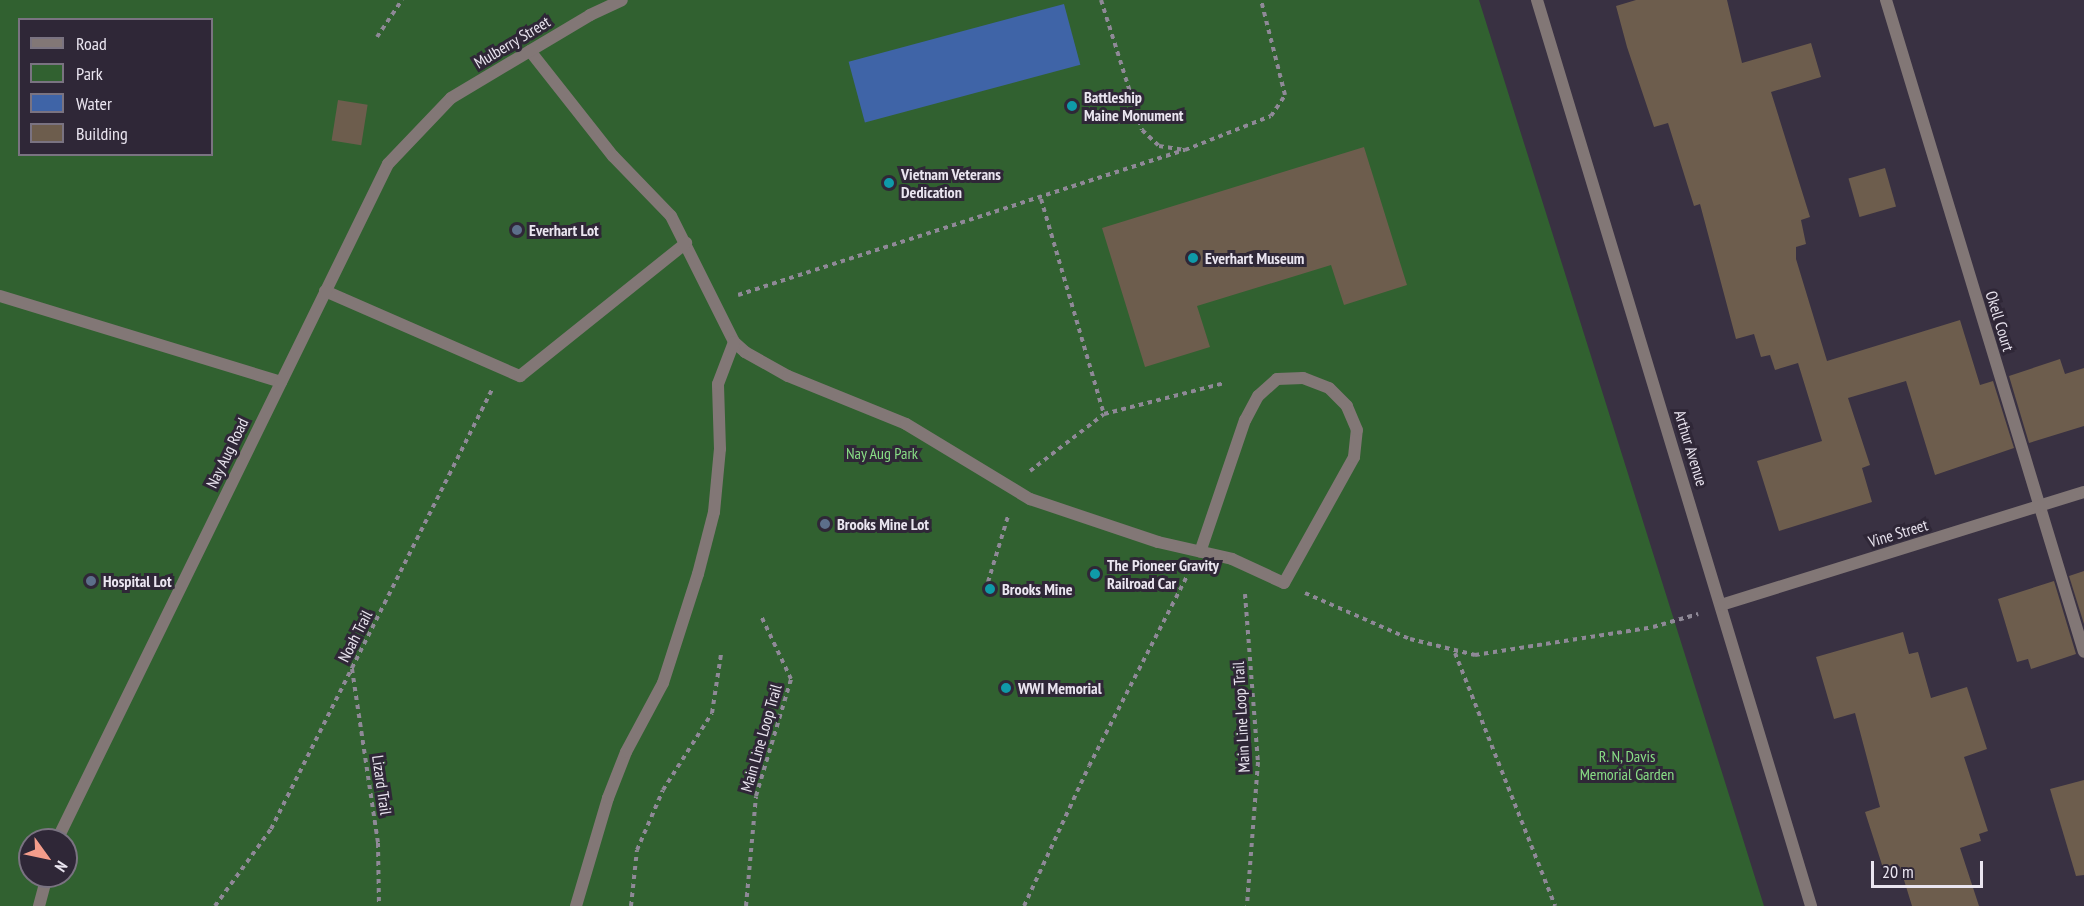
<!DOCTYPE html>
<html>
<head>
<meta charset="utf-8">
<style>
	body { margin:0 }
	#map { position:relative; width:2084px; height:906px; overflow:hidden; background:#393142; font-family:"PT Sans Narrow",sans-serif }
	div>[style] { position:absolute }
	.green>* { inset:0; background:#316130 }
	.water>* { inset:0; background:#3f64a7; transform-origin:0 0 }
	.building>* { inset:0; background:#6d5d4d; transform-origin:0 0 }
	.path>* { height:4px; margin-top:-2px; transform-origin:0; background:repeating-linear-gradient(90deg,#8f8997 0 4.5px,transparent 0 9px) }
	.lane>* { height:12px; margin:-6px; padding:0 6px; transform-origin:6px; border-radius:6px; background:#827776 }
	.street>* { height:12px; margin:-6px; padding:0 6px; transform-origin:6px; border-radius:6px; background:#827776 }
	.dots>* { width:16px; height:16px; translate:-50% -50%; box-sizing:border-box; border:3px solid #2f2737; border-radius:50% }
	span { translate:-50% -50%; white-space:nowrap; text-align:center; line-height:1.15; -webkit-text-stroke:6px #2f2737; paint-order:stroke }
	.street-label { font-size:16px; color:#eae5f0 }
	.poi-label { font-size:16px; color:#eae5f0; font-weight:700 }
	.left { translate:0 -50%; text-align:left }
	.park-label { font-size:16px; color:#88dd85 }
	.legend { position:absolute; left:18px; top:18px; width:195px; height:138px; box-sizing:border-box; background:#2f2737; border:2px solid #7a7381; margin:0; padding:8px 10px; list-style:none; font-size:18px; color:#eae5f0 }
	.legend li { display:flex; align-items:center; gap:12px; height:30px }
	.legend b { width:30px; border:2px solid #7a7381 }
	.north { position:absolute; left:18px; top:828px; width:60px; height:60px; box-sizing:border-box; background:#2f2737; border:2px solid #7a7381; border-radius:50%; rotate:123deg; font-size:16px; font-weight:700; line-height:24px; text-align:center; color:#eae5f0 }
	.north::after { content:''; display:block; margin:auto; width:21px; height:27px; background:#f49d8b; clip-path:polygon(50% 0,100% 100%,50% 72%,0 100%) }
	.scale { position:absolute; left:1871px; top:861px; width:112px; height:27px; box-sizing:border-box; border:3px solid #eae5f0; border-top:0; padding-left:8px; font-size:18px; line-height:21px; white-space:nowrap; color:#eae5f0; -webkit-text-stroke:4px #2f2737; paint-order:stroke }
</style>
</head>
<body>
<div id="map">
	<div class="green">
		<i style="clip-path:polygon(evenodd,0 0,1479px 0,1764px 906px,0 906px,0 0,20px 20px,212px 20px,212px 154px,20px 154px,20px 20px,0 0,30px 840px,66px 840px,66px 876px,30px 876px,30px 840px)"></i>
	</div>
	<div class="water">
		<i style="left:1064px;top:4px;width:63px;height:223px;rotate:75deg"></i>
	</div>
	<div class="building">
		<i style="clip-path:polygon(1636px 0,1727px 0,1742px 63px,1811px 43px,1821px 77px,1771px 92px,1810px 217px,1801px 220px,1806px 244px,1796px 247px,1796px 259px,1827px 361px,1960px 320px,1980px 385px,1993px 381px,2014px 448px,1935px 475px,1906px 381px,1848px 398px,1870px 465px,1862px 468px,1872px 502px,1779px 531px,1757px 461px,1822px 441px,1798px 363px,1775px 370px,1770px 355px,1761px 357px,1754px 334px,1736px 339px,1700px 204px,1694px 206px,1668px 123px,1654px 127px,1627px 47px,1616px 6px)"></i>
		<i style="left:338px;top:100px;width:30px;height:41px;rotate:9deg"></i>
		<i style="clip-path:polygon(1364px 147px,1407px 285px,1344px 305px,1331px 265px,1197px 306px,1210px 347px,1145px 367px,1102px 228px)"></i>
		<i style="left:1885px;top:168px;width:40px;height:38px;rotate:74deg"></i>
		<i style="clip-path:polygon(2060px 359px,2065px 374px,2084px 368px,2084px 426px,2029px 443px,2009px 376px)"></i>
		<i style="clip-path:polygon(2084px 571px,2084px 624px,2069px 576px)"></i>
		<i style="clip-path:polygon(2054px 581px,2076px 654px,2031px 669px,2028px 659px,2017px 662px,1998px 599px)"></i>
		<i style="clip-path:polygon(1903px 632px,1909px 654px,1918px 652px,1931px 698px,1967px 687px,1987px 749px,1964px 757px,1988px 831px,1979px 834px,1981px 841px,1960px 848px,1979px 906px,1912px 906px,1900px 867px,1897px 864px,1883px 868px,1865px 812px,1880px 807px,1855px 713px,1834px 719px,1816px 657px)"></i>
		<i style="clip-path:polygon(2084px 780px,2084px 875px,2076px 876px,2050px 789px)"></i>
	</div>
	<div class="path">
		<i style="left:1101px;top:0;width:136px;rotate:72.5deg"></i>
		<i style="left:1142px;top:130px;width:23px;rotate:43deg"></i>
		<i style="left:1159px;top:146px;width:26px;rotate:9deg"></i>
		<i style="left:1185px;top:150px;width:92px;rotate:-21.6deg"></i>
		<i style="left:1271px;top:116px;width:25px;rotate:-56deg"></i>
		<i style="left:1285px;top:95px;width:98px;rotate:-104.2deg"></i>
		<i style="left:377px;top:37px;width:45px;rotate:-56deg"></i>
		<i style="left:1041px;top:199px;width:224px;rotate:73.7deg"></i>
		<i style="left:738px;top:295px;width:470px;rotate:-18deg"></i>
		<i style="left:1030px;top:471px;width:93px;rotate:-37.6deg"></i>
		<i style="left:1104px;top:414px;width:125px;rotate:-14.4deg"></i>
		<i style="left:988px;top:582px;width:69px;rotate:-73.1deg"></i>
		<i style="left:1305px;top:593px;width:115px;rotate:23.7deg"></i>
		<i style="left:1410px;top:639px;width:67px;rotate:13.8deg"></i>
		<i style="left:1475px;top:655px;width:180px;rotate:-8.9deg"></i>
		<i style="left:1653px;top:627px;width:47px;rotate:-16.1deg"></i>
		<i style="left:1245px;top:594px;width:169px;rotate:85.6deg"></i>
		<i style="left:1258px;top:762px;width:144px;rotate:94.4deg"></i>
		<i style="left:1455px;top:653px;width:272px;rotate:68.4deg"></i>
		<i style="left:352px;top:669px;width:176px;rotate:81.5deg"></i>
		<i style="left:378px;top:843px;width:63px;rotate:89.1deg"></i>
		<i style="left:215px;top:906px;width:95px;rotate:-54deg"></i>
		<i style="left:271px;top:829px;width:492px;rotate:-63.3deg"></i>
		<i style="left:631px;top:906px;width:56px;rotate:-83.9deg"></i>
		<i style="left:637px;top:850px;width:65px;rotate:-66.6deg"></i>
		<i style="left:663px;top:790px;width:91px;rotate:-57.5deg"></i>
		<i style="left:712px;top:713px;width:60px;rotate:-81.3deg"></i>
		<i style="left:746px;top:906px;width:110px;rotate:-84.8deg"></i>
		<i style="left:756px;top:796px;width:122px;rotate:-73.3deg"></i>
		<i style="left:791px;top:679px;width:68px;rotate:-115.4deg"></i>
		<i style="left:1024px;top:906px;width:154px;rotate:-65.1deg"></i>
		<i style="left:1089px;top:766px;width:216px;rotate:-62.7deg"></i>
	</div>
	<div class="lane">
		<i style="left:1886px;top:0;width:681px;rotate:73.11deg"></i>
		<i style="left:530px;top:51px;width:134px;rotate:51.7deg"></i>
		<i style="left:613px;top:156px;width:83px;rotate:46deg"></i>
		<i style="left:671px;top:216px;width:141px;rotate:63.4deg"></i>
		<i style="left:734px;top:342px;width:15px;rotate:42deg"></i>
		<i style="left:745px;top:352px;width:49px;rotate:29.2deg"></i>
		<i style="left:788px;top:376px;width:127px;rotate:22.1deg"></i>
		<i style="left:906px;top:424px;width:145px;rotate:31.2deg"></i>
		<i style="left:1030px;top:499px;width:135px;rotate:18.6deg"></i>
		<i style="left:1158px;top:542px;width:76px;rotate:12.9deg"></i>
		<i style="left:1232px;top:559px;width:57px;rotate:24.8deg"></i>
		<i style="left:1284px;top:583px;width:144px;rotate:-60.9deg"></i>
		<i style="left:1354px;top:457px;width:27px;rotate:-84deg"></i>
		<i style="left:1357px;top:430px;width:26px;rotate:-113deg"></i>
		<i style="left:1347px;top:406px;width:25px;rotate:-135deg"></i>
		<i style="left:1329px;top:388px;width:28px;rotate:-159deg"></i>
		<i style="left:1303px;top:378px;width:26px;rotate:178deg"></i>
		<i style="left:1277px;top:379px;width:25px;rotate:138deg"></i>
		<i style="left:1258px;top:396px;width:27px;rotate:118deg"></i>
		<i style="left:1245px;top:420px;width:139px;rotate:108.8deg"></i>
		<i style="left:325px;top:291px;width:213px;rotate:23.6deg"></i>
		<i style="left:520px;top:376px;width:213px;rotate:-38.7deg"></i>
		<i style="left:0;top:296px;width:294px;rotate:17deg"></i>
		<i style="left:57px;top:840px;width:753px;rotate:-63.91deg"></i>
		<i style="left:388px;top:164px;width:91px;rotate:-46.3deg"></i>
		<i style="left:39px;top:906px;width:31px;rotate:-75deg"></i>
		<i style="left:576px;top:906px;width:113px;rotate:-73.5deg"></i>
		<i style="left:608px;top:798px;width:49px;rotate:-68.6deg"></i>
		<i style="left:626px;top:752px;width:78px;rotate:-61.8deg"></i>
		<i style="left:663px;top:683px;width:114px;rotate:-72.2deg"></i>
		<i style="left:698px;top:574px;width:64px;rotate:-75.5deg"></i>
		<i style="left:714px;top:512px;width:63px;rotate:-84.6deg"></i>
		<i style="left:720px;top:449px;width:65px;rotate:-91.8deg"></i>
		<i style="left:718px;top:384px;width:45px;rotate:-69.1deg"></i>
	</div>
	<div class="street">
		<i style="left:1537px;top:0;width:947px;rotate:73.17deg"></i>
		<i style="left:451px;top:98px;width:162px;rotate:-30.8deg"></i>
		<i style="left:590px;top:15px;width:35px;rotate:-25deg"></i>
		<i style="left:1721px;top:605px;width:380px;rotate:-17.3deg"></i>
	</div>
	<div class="dots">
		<i style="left:1072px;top:106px;background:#0f9aa8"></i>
		<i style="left:889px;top:183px;background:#0f9aa8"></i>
		<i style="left:517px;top:230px;background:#5c6f8a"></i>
		<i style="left:1193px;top:258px;background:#0f9aa8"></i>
		<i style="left:825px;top:524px;background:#5c6f8a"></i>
		<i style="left:1095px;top:574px;background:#0f9aa8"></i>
		<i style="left:91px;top:581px;background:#5c6f8a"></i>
		<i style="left:990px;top:589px;background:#0f9aa8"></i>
		<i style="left:1006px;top:688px;background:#0f9aa8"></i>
	</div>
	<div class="street-label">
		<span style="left:512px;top:42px;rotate:-31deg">Mulberry Street</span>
		<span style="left:2000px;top:321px;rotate:73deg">Okell Court</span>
		<span style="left:1691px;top:448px;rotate:73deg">Arthur Avenue</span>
		<span style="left:227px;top:453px;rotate:-64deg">Nay Aug Road</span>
		<span style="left:1898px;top:533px;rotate:-17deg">Vine Street</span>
		<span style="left:355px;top:636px;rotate:-63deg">Noah Trail</span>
		<span style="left:1241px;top:717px;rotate:-93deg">Main Line Loop Trail</span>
		<span style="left:761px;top:738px;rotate:-74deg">Main Line Loop Trail</span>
		<span style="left:382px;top:785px;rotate:82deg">Lizard Trail</span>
	</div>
	<div class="poi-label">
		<span class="left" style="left:1084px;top:106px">Battleship<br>Maine Monument</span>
		<span class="left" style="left:901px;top:183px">Vietnam Veterans<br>Dedication</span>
		<span class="left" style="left:529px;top:230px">Everhart Lot</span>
		<span class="left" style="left:1205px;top:258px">Everhart Museum</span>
		<span class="left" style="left:837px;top:524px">Brooks Mine Lot</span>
		<span class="left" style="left:1107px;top:574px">The Pioneer Gravity<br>Railroad Car</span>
		<span class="left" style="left:103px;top:581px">Hospital Lot</span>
		<span class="left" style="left:1002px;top:589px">Brooks Mine</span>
		<span class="left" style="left:1018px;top:688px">WWI Memorial</span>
	</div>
	<div class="park-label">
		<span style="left:882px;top:453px">Nay Aug Park</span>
		<span style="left:1627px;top:765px">R. N, Davis<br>Memorial Garden</span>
	</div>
	<ul class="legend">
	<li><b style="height:8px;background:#827776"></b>Road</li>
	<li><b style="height:16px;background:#316130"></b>Park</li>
	<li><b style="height:16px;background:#3f64a7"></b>Water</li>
	<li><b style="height:16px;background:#6d5d4d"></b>Building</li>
	</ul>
	<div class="north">N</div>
	<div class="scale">20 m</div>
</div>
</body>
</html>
